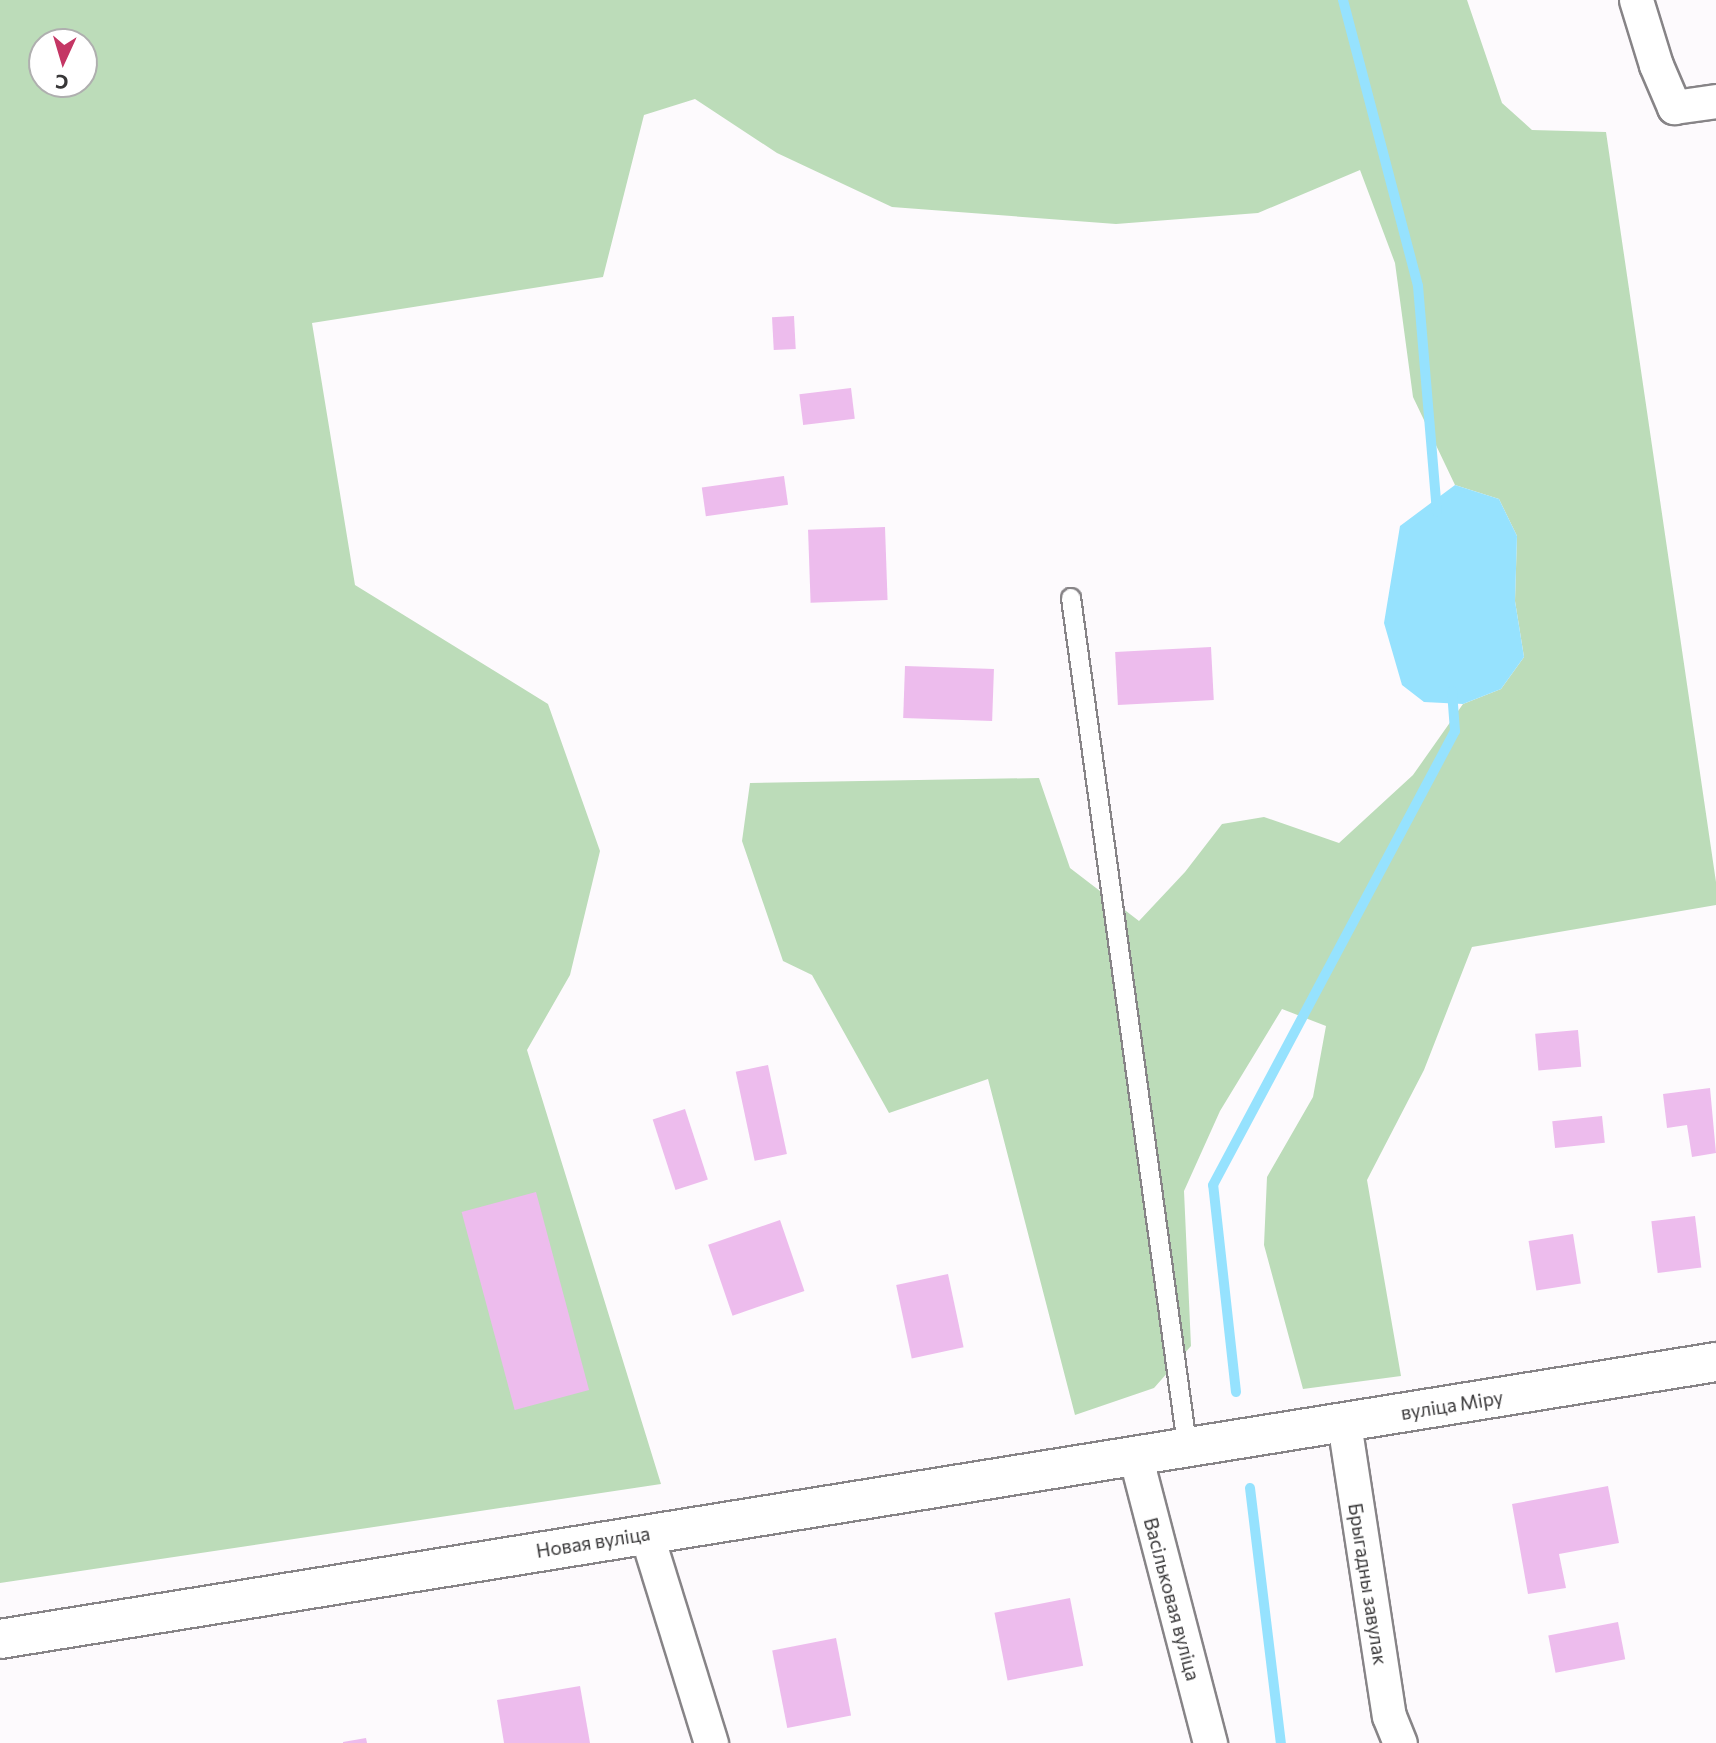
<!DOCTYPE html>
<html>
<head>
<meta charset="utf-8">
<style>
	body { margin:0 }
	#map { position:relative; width:1716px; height:1743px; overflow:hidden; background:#fdfafd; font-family:Commissioner,sans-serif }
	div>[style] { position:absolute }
	.green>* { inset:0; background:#bcdcb9 }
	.water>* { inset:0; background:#96e2fe }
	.stream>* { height:10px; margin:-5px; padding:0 5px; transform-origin:5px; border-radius:5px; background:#96e2fe }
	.building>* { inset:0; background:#edbced; transform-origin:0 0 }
	.roads { filter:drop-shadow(2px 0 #878487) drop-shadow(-2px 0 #878487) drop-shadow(0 2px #878487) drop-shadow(0 -2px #878487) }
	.lane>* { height:18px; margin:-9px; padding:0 9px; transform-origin:9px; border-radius:9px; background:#fff }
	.street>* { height:33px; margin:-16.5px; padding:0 16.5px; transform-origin:16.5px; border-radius:16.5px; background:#fff }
	.secondary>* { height:38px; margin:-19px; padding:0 19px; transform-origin:19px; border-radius:19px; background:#fff }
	span { translate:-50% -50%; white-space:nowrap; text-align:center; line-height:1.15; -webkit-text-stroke:5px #fff; paint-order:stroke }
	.street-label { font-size:19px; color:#383738 }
	.north { position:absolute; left:28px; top:28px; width:70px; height:70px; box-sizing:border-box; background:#fff; border:2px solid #afafaf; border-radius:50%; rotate:184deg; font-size:19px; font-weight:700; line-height:28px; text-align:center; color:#383738 }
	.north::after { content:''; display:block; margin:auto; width:24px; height:32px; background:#c43664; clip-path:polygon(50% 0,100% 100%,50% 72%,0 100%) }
</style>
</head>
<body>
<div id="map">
	<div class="green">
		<i style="clip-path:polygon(evenodd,0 0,1467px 0,1502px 103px,1532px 130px,1606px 132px,1716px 882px,1716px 905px,1472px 947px,1424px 1070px,1367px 1180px,1401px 1376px,1303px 1389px,1264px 1245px,1267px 1177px,1313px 1097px,1326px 1026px,1282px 1009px,1220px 1111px,1184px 1191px,1191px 1346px,1154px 1388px,1075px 1415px,988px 1079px,889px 1113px,812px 975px,783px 961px,742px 841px,750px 783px,1039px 778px,1070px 868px,1139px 921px,1185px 872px,1222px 824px,1264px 817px,1339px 843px,1413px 775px,1463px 704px,1501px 689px,1524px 657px,1515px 601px,1517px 536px,1499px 499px,1455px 485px,1413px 397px,1395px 263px,1360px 170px,1258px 213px,1116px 224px,892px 207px,777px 153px,695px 99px,644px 115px,603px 277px,312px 323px,355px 585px,548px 704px,600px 851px,570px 975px,527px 1050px,661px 1484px,0 1583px,0 0,42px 42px,84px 42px,84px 84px,42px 84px,42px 42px)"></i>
	</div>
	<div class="water">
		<i style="clip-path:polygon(1455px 485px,1499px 499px,1517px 536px,1515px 601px,1524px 657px,1501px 689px,1463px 704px,1424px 702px,1402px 685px,1384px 623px,1400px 526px)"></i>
	</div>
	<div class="stream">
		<i style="left:1343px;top:0;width:296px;rotate:75.3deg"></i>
		<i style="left:1418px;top:286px;width:226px;rotate:85.2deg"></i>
		<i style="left:1236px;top:1392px;width:208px;rotate:-96.3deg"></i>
		<i style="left:1213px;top:1185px;width:514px;rotate:-61.94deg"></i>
		<i style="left:1455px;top:731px;width:40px;rotate:-94.3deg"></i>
		<i style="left:1250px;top:1488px;width:257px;rotate:83.1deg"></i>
	</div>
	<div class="building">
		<i style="left:794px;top:316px;width:33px;height:22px;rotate:87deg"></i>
		<i style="left:851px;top:388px;width:31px;height:52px;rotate:83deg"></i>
		<i style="left:784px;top:476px;width:29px;height:83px;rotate:82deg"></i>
		<i style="left:885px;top:527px;width:73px;height:77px;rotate:88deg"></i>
		<i style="left:1211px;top:647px;width:53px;height:96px;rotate:87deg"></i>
		<i style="left:905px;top:666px;width:89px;height:52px;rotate:2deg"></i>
		<i style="left:1578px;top:1030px;width:37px;height:43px;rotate:85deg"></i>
		<i style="left:768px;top:1065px;width:91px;height:33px;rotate:78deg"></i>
		<i style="clip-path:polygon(1710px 1088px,1716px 1153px,1692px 1157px,1687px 1125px,1667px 1128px,1663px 1094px)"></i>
		<i style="left:685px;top:1109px;width:74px;height:34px;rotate:72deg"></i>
		<i style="left:1602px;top:1116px;width:27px;height:50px;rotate:84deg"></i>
		<i style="left:536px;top:1192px;width:205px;height:77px;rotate:75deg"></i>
		<i style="left:1695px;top:1216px;width:52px;height:44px;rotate:83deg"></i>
		<i style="left:780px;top:1220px;width:75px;height:76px;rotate:71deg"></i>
		<i style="left:1573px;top:1234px;width:50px;height:45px;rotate:81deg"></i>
		<i style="left:948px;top:1274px;width:75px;height:53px;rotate:78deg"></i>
		<i style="clip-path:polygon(1608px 1486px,1619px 1543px,1559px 1554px,1566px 1588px,1528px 1594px,1512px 1504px)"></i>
		<i style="left:1070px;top:1598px;width:69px;height:77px;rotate:79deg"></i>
		<i style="left:1618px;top:1622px;width:38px;height:71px;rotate:79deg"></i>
		<i style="left:836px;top:1638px;width:79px;height:65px;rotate:79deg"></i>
		<i style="clip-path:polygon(580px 1686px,590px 1743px,504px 1743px,497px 1700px)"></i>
		<i style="clip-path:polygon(366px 1738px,367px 1743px,343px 1743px,343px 1742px)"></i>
	</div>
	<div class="roads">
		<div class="lane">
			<i style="left:1071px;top:598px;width:855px;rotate:82.2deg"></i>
		</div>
		<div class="street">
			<i style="left:1636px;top:0;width:68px;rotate:72.9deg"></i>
			<i style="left:1656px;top:65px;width:46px;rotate:66.8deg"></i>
			<i style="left:1674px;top:107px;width:42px;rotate:-8.1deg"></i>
			<i style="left:1344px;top:1423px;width:296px;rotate:81.3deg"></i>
			<i style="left:1389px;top:1716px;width:29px;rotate:68deg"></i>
			<i style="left:1135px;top:1455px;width:298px;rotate:75.4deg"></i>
			<i style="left:646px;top:1533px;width:220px;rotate:72.8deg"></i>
		</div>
		<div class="secondary">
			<i style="left:0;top:1639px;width:1738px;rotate:-9.17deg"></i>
		</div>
	</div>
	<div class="street-label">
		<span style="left:1452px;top:1405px;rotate:-9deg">вуліца Міру</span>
		<span style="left:593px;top:1542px;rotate:-9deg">Новая вуліца</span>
		<span style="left:1368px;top:1584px;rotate:81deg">Брыгадны завулак</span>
		<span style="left:1172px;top:1599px;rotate:75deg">Васільковая вуліца</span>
	</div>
	<div class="north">С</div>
</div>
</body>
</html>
